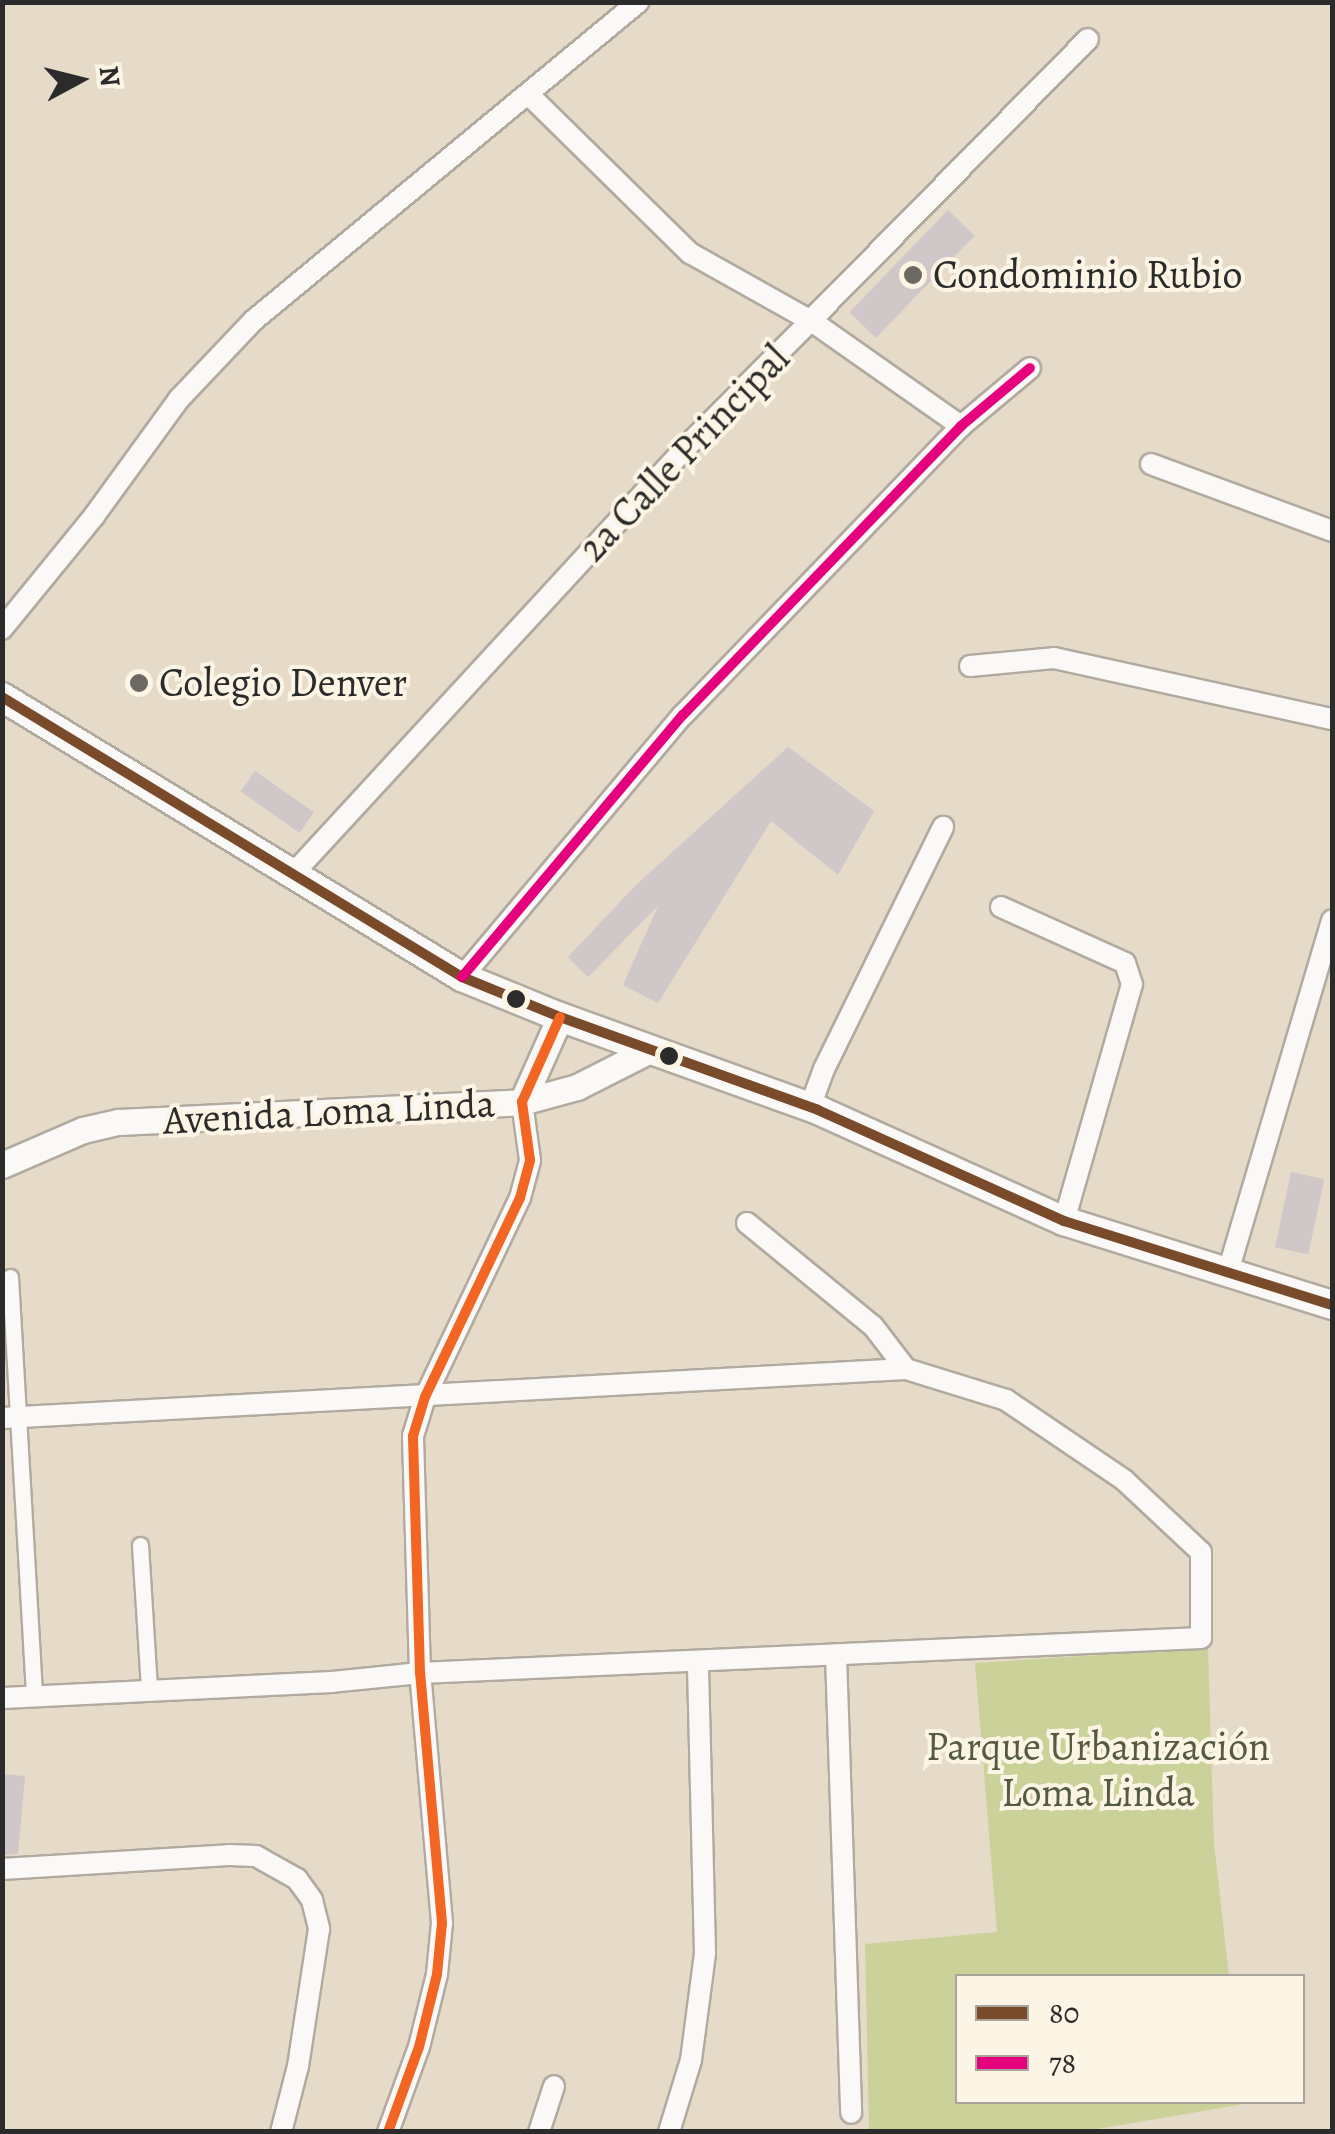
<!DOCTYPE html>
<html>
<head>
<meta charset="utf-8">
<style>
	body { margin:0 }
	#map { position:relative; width:1335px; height:2134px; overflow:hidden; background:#e6dac9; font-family:Alegreya,serif }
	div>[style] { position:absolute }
	.green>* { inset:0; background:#cbd299 }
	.building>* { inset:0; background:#d0c7c9; transform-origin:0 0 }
	.roads { filter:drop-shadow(2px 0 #b1aa9f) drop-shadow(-2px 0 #b1aa9f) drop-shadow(0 2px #b1aa9f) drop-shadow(0 -2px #b1aa9f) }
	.pedestrian>* { height:15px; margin:-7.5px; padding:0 7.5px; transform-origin:7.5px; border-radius:7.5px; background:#fbf9f7 }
	.minor>* { height:20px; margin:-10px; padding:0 10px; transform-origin:10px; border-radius:10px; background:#fbf9f7 }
	.tertiary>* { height:25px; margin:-12.5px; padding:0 12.5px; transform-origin:12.5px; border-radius:12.5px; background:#fbf9f7 }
	.secondary>* { height:28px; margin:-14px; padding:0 14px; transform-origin:14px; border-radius:14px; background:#fbf9f7 }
	.bus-1>* { height:10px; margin:-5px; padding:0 5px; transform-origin:5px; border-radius:5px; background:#7a4b2a }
	.bus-2>* { height:10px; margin:-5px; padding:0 5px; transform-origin:5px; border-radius:5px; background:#e5007d }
	.bus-3>* { height:10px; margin:-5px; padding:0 5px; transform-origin:5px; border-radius:5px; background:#f26522 }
	.dots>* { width:28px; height:28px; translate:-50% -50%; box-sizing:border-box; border:5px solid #fcf5e5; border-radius:50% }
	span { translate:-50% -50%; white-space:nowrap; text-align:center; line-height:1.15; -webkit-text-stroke:8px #fcf5e5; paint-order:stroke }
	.poi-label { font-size:40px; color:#2b2b2b }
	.left { translate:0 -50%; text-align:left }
	.street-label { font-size:40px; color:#2b2b2b }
	.park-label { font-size:40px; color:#545b40 }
	.frame { position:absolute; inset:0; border:5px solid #2b2b2b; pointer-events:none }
	.legend { position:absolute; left:955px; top:1974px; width:350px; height:130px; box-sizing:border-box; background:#fcf5e5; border:2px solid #a8a49b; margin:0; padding:12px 18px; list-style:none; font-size:30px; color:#2b2b2b }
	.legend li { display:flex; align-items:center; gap:20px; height:50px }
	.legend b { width:50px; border:2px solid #a8a49b }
	.north { position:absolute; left:30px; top:30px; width:100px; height:100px; -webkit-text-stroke:8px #fcf5e5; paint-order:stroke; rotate:83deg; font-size:28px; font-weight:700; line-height:40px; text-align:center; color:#2b2b2b }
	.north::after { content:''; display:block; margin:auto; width:35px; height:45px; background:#2b2b2b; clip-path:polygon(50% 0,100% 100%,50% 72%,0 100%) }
</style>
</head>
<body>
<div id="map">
	<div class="green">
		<i style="clip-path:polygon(1208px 1648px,1214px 1843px,1229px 1976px,958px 1976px,958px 2102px,1244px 2104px,1086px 2131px,869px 2131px,865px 1944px,997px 1932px,975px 1663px)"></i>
	</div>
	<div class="building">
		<i style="left:948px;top:210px;width:37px;height:142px;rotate:44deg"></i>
		<i style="clip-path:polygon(788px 747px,874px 811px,838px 875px,771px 821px,658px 1003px,623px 985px,658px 906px,588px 977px,568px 957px,635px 886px)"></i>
		<i style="left:255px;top:771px;width:72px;height:25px;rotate:35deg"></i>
		<i style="left:1291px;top:1172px;width:34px;height:77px;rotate:12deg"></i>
		<i style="clip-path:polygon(2px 1774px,25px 1776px,18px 1854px,2px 1855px)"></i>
	</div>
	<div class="roads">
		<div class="pedestrian">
			<i style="left:10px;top:1277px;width:420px;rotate:86.7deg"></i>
			<i style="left:140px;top:1545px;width:144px;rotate:86.4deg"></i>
		</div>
		<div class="minor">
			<i style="left:529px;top:95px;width:226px;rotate:44.5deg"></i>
			<i style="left:690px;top:253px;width:141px;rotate:29.3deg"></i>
			<i style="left:813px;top:322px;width:181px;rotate:35.1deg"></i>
			<i style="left:1151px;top:464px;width:193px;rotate:20.3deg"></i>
			<i style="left:2px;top:629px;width:146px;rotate:-50.8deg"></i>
			<i style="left:94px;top:516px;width:145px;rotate:-54deg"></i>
			<i style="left:179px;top:399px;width:109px;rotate:-46.5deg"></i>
			<i style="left:254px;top:320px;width:499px;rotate:-39.6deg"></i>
			<i style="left:970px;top:666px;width:84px;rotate:-5.4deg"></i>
			<i style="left:1054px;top:658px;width:285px;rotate:12.4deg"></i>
			<i style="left:291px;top:876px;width:589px;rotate:-47.34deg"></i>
			<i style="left:690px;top:443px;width:567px;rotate:-45.43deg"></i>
			<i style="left:1001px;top:907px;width:136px;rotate:24.3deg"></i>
			<i style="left:1125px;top:963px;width:22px;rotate:72deg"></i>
			<i style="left:1132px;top:984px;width:247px;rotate:106deg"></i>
			<i style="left:462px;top:977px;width:343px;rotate:-49.9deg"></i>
			<i style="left:683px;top:715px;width:401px;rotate:-46.1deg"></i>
			<i style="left:961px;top:426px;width:90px;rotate:-40deg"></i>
			<i style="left:810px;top:1107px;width:40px;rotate:-69.8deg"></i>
			<i style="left:824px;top:1069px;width:270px;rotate:-63.8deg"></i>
			<i style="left:747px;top:1223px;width:163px;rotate:39.3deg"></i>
			<i style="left:873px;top:1326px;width:54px;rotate:52.5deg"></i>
			<i style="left:1227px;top:1275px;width:370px;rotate:-73.5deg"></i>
			<i style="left:2px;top:1418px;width:905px;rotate:-3.1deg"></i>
			<i style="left:906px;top:1369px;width:105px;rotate:17.2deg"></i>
			<i style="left:1006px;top:1400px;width:143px;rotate:34.1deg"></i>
			<i style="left:1124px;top:1480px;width:105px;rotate:43.1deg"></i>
			<i style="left:1201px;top:1552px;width:86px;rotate:90deg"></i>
			<i style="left:1201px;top:1638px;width:782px;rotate:177.43deg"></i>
			<i style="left:420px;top:1673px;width:88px;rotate:174.2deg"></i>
			<i style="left:332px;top:1682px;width:330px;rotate:177.2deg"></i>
			<i style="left:836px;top:1655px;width:458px;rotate:88.1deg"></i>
			<i style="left:2px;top:1869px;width:227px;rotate:-3.5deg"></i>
			<i style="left:229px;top:1855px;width:27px;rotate:2deg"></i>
			<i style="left:256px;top:1856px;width:47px;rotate:29.3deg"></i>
			<i style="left:297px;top:1879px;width:26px;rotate:54deg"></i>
			<i style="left:312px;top:1900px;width:30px;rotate:76deg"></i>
			<i style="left:319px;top:1929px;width:139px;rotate:98.7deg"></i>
			<i style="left:298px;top:2066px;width:68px;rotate:104.4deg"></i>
			<i style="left:388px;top:2132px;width:90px;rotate:-70deg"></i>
			<i style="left:419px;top:2047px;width:75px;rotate:-76.1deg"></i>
			<i style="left:437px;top:1974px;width:51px;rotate:-84.4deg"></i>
			<i style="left:442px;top:1923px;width:251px;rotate:-95deg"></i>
			<i style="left:420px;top:1673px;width:237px;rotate:-91.7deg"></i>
			<i style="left:413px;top:1436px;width:41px;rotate:-72.9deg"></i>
			<i style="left:425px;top:1397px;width:221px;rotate:-64.5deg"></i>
			<i style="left:520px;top:1198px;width:39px;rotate:-75deg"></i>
			<i style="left:530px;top:1160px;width:59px;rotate:-97.9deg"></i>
			<i style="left:539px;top:2132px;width:48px;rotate:-71.9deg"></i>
			<i style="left:669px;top:2132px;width:75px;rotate:-73deg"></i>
			<i style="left:691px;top:2060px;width:108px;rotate:-82.5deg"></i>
			<i style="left:705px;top:1953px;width:292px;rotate:-91.4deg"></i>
		</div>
		<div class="tertiary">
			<i style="left:522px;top:1102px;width:93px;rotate:-65.9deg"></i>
			<i style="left:2px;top:1165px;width:88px;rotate:-23.4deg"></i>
			<i style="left:83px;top:1130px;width:37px;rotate:-13deg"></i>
			<i style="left:119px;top:1122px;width:403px;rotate:-2.8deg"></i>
			<i style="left:522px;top:1102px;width:57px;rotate:-15.3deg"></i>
			<i style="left:577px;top:1087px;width:84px;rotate:-26.9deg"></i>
		</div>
		<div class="secondary">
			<i style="left:2px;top:697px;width:539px;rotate:31.33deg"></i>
			<i style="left:462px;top:977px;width:106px;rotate:22.2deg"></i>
			<i style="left:560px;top:1017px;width:274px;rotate:19.8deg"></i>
			<i style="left:818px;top:1110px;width:270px;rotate:24.3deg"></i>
			<i style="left:1064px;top:1221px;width:281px;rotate:17.4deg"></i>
		</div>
	</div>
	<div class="bus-1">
		<i style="left:2px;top:697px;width:539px;rotate:31.33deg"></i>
		<i style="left:462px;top:977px;width:106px;rotate:22.2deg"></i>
		<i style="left:560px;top:1017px;width:274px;rotate:19.8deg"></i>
		<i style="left:818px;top:1110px;width:270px;rotate:24.3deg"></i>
		<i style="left:1064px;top:1221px;width:281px;rotate:17.4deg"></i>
	</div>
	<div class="bus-2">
		<i style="left:462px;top:977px;width:343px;rotate:-49.9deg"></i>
		<i style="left:683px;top:715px;width:401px;rotate:-46.1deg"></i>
		<i style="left:961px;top:426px;width:90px;rotate:-40deg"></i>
	</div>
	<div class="bus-3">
		<i style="left:388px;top:2132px;width:90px;rotate:-70deg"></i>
		<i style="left:419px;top:2047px;width:75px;rotate:-76.1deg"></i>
		<i style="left:437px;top:1974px;width:51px;rotate:-84.4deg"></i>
		<i style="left:442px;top:1923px;width:251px;rotate:-95deg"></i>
		<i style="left:420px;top:1673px;width:237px;rotate:-91.7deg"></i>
		<i style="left:413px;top:1436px;width:41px;rotate:-72.9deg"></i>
		<i style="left:425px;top:1397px;width:221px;rotate:-64.5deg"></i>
		<i style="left:520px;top:1198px;width:39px;rotate:-75deg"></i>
		<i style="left:530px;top:1160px;width:59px;rotate:-97.9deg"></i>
		<i style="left:522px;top:1102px;width:93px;rotate:-65.9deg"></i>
	</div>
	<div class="dots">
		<i style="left:913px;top:275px;background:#6c6862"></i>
		<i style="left:139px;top:683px;background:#6c6862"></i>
		<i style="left:516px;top:999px;background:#2b2b2b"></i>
		<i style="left:669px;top:1056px;background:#2b2b2b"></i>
	</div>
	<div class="poi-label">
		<span class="left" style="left:933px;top:275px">Condominio Rubio</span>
		<span class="left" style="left:159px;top:683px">Colegio Denver</span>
	</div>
	<div class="street-label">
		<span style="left:684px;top:453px;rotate:-46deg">2a Calle Principal</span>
		<span style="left:329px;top:1112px;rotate:-3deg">Avenida Loma Linda</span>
	</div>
	<div class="park-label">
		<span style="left:1098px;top:1770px">Parque Urbanización<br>Loma Linda</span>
	</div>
	<div class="frame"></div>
	<ul class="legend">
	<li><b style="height:12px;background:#7a4b2a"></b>80</li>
	<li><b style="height:12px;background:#e5007d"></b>78</li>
	</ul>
	<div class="north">N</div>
</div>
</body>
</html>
